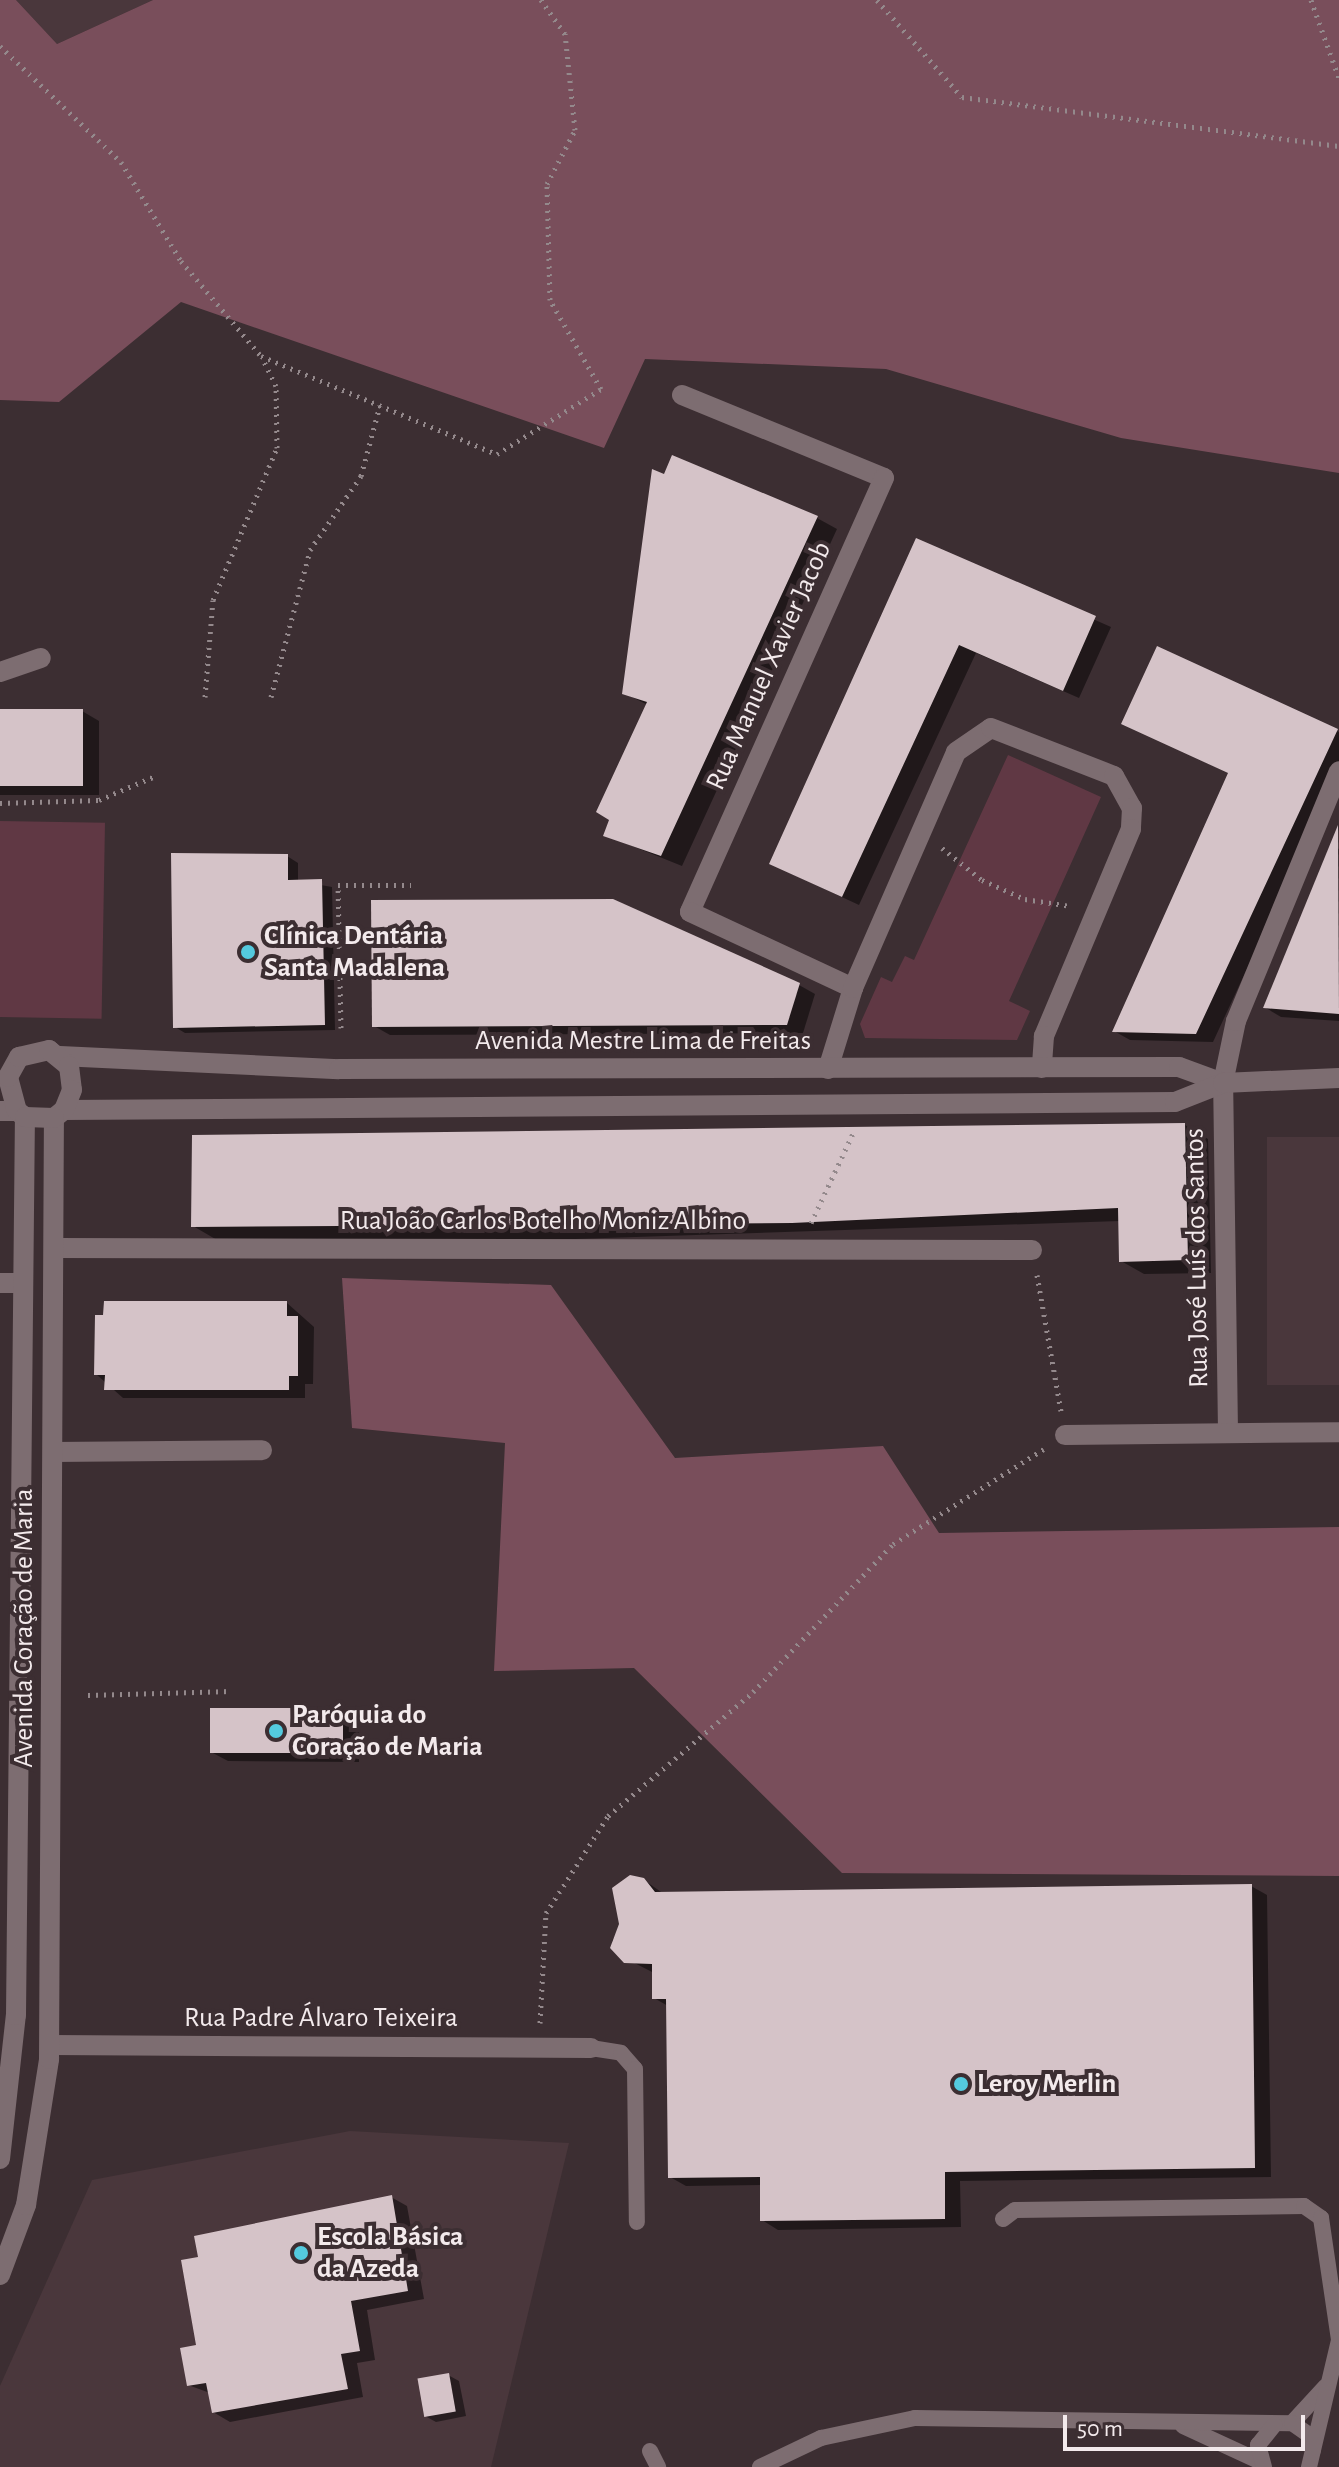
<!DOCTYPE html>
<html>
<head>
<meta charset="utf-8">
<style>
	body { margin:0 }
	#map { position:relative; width:1339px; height:2467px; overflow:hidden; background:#3c2e32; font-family:"Alegreya Sans",sans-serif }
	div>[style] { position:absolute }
	.built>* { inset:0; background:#4a373c; transform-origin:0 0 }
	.green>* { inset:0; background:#603844; transform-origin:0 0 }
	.forest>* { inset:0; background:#794e5b }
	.shadow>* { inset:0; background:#0007 }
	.building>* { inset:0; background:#d5c3c8; transform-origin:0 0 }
	.path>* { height:5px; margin-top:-2.5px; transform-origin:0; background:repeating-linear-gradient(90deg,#94898c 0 2px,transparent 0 8px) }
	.service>* { height:16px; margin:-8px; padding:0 8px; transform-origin:8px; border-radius:8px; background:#7d6d71 }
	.minor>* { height:20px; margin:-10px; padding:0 10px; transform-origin:10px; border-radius:10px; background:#7d6d71 }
	.tertiary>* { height:20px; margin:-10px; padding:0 10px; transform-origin:10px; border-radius:10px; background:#7d6d71 }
	.secondary>* { height:20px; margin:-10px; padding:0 10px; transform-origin:10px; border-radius:10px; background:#7d6d71 }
	.dots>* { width:22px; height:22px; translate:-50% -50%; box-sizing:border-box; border:4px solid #3c2e32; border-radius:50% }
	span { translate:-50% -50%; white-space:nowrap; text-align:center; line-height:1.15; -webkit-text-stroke:8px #3c2e32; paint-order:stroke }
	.street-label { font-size:28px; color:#f3eaec }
	.poi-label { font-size:28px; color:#f3eaec; font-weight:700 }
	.left { translate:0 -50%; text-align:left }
	.scale { position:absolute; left:1063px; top:2415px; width:242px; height:36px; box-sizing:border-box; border:4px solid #f3eaec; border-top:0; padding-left:10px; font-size:24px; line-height:28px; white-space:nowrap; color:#f3eaec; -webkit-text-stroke:6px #3c2e32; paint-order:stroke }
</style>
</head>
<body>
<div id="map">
	<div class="built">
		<i style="clip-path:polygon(16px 0,153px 0,57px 44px)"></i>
		<i style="left:1267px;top:1137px;width:72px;height:248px"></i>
		<i style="clip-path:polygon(350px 2131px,569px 2143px,491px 2467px,0 2467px,0 2386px,92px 2180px)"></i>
	</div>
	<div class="green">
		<i style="clip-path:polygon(1008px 755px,1101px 797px,1009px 1001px,1030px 1011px,1017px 1040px,865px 1038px,860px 1024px,881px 977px,892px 982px,905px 956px,914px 960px)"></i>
		<i style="left:0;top:821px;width:105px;height:196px;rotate:1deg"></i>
	</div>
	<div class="forest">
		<i style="clip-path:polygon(0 0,16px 0,57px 44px,153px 0,1339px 0,1339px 473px,1121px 438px,886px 369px,645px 359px,604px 448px,181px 302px,59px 402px,0 400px)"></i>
		<i style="clip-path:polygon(342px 1278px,551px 1285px,675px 1458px,883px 1446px,939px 1533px,1339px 1527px,1339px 1876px,842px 1873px,634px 1668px,494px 1671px,505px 1443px,352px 1428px)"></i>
	</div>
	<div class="shadow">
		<i style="clip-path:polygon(817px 518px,837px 529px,682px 866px,605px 835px,648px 705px,624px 693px)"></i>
		<i style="clip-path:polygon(917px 541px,1111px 627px,1079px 698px,976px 653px,859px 905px,788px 872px)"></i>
		<i style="clip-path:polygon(1158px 649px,1339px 732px,1339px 770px,1213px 1042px,1130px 1040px,1114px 1031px,1230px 774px,1123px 723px)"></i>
		<i style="clip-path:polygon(82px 711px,99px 721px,99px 795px,0 795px,0 712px)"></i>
		<i style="clip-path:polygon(1332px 846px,1339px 849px,1339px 1021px,1281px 1017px,1266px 1008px)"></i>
		<i style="clip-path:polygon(287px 856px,298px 863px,298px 881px,332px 887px,335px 1030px,185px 1033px,175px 1027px)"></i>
		<i style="clip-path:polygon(799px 985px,815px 994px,803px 1033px,390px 1035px,374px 1026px)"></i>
		<i style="clip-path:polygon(1185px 1125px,1208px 1139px,1211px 1273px,1144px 1274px,1121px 1261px,1120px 1221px,545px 1240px,217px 1240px,193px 1226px)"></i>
		<i style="clip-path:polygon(287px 1303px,314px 1327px,313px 1384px,305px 1384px,305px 1398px,123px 1398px,96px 1374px,105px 1317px)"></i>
		<i style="clip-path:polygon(343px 1710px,359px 1719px,359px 1762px,228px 1761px,211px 1752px)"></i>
		<i style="clip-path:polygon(644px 1880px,664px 1894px,1251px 1886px,1267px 1895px,1271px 2177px,960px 2181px,961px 2227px,778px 2230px,762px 2220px,762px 2185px,686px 2186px,670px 2177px,668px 2006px,654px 1998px,654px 1973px,615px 1953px,612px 1941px)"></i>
		<i style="clip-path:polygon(391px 2197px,407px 2206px,424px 2299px,367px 2310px,375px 2360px,357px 2363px,363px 2397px,230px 2422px,213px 2412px,210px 2393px,188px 2385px,198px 2347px,200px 2259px)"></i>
		<i style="clip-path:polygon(448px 2375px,459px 2381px,466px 2416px,436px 2422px,425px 2416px)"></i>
	</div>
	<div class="building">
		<i style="clip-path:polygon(672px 455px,818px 516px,661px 856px,603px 836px,609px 820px,596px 812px,647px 702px,622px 694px,652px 469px,664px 474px)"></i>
		<i style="clip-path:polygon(916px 538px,1096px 616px,1063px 691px,959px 645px,842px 897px,769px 864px)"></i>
		<i style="clip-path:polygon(1157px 646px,1338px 729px,1196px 1034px,1112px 1032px,1228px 773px,1121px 724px)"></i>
		<i style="left:83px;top:709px;width:77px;height:83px;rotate:90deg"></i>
		<i style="clip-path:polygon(1338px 825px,1339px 1014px,1263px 1008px)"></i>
		<i style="clip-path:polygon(171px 853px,288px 854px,288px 880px,322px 879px,325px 1025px,173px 1028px)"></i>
		<i style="clip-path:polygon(613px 899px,800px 983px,787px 1025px,372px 1027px,371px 900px)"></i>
		<i style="clip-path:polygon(1185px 1123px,1188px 1260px,1119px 1262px,1118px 1208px,792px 1223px,191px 1227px,192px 1135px)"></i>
		<i style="clip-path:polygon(104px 1301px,287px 1301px,287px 1316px,298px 1316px,298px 1376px,289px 1376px,289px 1390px,104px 1390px,105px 1375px,94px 1375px,95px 1315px,103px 1315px)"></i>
		<i style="left:210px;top:1708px;width:133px;height:45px"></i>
		<i style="clip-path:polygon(630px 1875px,644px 1878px,655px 1892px,1252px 1884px,1255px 2168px,945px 2172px,945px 2219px,760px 2221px,760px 2177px,668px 2178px,666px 1999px,652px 1999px,652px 1964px,624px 1963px,610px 1948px,619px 1924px,612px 1888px)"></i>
		<i style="clip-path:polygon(392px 2195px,408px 2291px,351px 2301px,360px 2351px,341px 2354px,348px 2389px,212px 2413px,206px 2383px,187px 2386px,180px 2348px,196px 2345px,181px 2260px,198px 2257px,194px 2236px)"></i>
		<i style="left:449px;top:2373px;width:39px;height:32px;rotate:80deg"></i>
	</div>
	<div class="path">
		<i style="left:877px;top:0;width:129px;rotate:48.8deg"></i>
		<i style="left:962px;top:97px;width:380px;rotate:7.4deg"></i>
		<i style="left:1311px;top:0;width:83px;rotate:70.3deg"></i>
		<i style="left:0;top:46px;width:168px;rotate:43.8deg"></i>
		<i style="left:121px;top:162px;width:116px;rotate:58.8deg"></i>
		<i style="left:181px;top:261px;width:124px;rotate:49.9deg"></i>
		<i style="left:261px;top:356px;width:256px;rotate:22.6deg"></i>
		<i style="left:497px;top:454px;width:123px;rotate:-32deg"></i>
		<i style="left:601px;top:389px;width:103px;rotate:-119.8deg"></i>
		<i style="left:550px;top:300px;width:116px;rotate:-91.5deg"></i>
		<i style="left:547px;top:184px;width:61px;rotate:-62.6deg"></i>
		<i style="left:575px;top:130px;width:97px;rotate:-95.9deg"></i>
		<i style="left:565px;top:34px;width:42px;rotate:-125.2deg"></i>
		<i style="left:205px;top:697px;width:97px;rotate:-85.3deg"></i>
		<i style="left:213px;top:600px;width:165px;rotate:-67.2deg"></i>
		<i style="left:277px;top:448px;width:62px;rotate:-90.9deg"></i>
		<i style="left:276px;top:386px;width:32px;rotate:-116deg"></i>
		<i style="left:271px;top:697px;width:152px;rotate:-75.1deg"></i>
		<i style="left:310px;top:550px;width:90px;rotate:-55.4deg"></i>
		<i style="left:361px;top:476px;width:73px;rotate:-75deg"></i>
		<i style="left:0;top:803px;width:99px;rotate:-1.7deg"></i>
		<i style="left:99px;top:800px;width:59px;rotate:-23.1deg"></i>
		<i style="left:942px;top:848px;width:51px;rotate:38.7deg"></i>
		<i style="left:982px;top:880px;width:47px;rotate:23.8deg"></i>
		<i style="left:1025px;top:899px;width:47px;rotate:8.7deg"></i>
		<i style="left:341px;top:1028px;width:143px;rotate:-91.2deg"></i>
		<i style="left:338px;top:885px;width:73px"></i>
		<i style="left:730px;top:1031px;width:13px;rotate:86deg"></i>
		<i style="left:811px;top:1223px;width:102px;rotate:-64.9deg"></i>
		<i style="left:1037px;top:1275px;width:138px;rotate:80deg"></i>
		<i style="left:88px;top:1695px;width:144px;rotate:-1.6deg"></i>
		<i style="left:540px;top:2023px;width:110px;rotate:-86.9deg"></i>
		<i style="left:546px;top:1913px;width:115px;rotate:-57.4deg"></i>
		<i style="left:608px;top:1816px;width:191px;rotate:-40.5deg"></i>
		<i style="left:753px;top:1692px;width:204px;rotate:-46.6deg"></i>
		<i style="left:893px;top:1544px;width:178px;rotate:-32.2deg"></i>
	</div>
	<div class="service">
		<i style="left:591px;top:2048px;width:30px;rotate:9deg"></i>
		<i style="left:621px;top:2053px;width:21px;rotate:49deg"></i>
		<i style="left:635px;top:2069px;width:153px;rotate:89.3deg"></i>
		<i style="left:1003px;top:2219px;width:15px;rotate:-37deg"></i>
		<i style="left:1015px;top:2210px;width:289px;rotate:-0.8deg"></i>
		<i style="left:1304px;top:2206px;width:21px;rotate:35deg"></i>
		<i style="left:1321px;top:2218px;width:123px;rotate:81.6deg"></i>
		<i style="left:1292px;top:2423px;width:50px;rotate:-47.4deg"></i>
		<i style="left:1183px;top:2426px;width:86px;rotate:24.8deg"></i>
		<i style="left:650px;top:2451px;width:18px;rotate:63deg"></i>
		<i style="left:760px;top:2467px;width:68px;rotate:-25.4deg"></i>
		<i style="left:821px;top:2438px;width:96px;rotate:-12deg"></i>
		<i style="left:915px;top:2418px;width:377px;rotate:0.8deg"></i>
		<i style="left:1292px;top:2423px;width:19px;rotate:35deg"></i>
		<i style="left:1308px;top:2434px;width:17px;rotate:73deg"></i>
		<i style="left:1264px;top:2467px;width:23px;rotate:-105deg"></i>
		<i style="left:1258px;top:2445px;width:26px;rotate:-51deg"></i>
		<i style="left:1309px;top:2467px;width:130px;rotate:-76.7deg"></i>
	</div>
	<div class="minor">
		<i style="left:682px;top:395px;width:218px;rotate:22.3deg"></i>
		<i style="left:884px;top:478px;width:475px;rotate:114.1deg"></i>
		<i style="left:690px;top:912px;width:180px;rotate:25deg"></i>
		<i style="left:0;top:672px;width:43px;rotate:-18.9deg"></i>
		<i style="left:828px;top:1069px;width:85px;rotate:-72.8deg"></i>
		<i style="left:853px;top:988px;width:257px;rotate:-66.4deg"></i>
		<i style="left:956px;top:752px;width:42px;rotate:-34.4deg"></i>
		<i style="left:991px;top:728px;width:132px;rotate:21.3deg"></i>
		<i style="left:1114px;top:776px;width:37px;rotate:61deg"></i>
		<i style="left:1132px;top:808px;width:21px;rotate:93deg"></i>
		<i style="left:1131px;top:829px;width:225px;rotate:112.8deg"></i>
		<i style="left:1044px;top:1036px;width:32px;rotate:94deg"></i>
		<i style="left:54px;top:1248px;width:978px;rotate:0.12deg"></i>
		<i style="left:0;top:1283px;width:21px"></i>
		<i style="left:1228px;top:1432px;width:349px;rotate:-90.8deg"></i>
		<i style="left:1223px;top:1083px;width:63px;rotate:-78.2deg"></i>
		<i style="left:1236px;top:1021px;width:270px;rotate:-67.6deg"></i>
		<i style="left:1065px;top:1435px;width:274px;rotate:-0.6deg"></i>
		<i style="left:53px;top:1452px;width:209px;rotate:-0.5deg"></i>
		<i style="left:50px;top:2045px;width:541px;rotate:0.32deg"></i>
	</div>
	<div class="tertiary">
		<i style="left:0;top:2159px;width:145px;rotate:-83.7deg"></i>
		<i style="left:16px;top:2015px;width:898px;rotate:-89.43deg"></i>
		<i style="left:25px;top:1117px;width:10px;rotate:-143deg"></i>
		<i style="left:0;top:2275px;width:75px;rotate:-69.6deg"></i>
		<i style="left:26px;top:2205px;width:148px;rotate:-81deg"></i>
		<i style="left:49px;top:2059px;width:941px;rotate:-89.7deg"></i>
		<i style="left:54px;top:1118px;width:13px;rotate:-39deg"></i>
	</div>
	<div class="secondary">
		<i style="left:60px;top:1056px;width:279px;rotate:2.7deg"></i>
		<i style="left:339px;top:1069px;width:840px;rotate:-0.14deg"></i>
		<i style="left:1179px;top:1067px;width:47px;rotate:20deg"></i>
		<i style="left:64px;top:1110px;width:1111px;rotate:-0.41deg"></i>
		<i style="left:1175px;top:1102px;width:52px;rotate:-21.6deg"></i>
		<i style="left:1223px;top:1083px;width:116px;rotate:-2.5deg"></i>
		<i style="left:0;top:1111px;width:17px"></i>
		<i style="left:17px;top:1111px;width:35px;rotate:-105deg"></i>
		<i style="left:8px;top:1077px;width:23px;rotate:-61deg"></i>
		<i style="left:19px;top:1057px;width:31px;rotate:-13deg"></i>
		<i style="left:49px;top:1050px;width:26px;rotate:39deg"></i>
		<i style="left:69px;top:1066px;width:24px;rotate:83deg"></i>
		<i style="left:72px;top:1090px;width:22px;rotate:112deg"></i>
		<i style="left:25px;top:1117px;width:29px;rotate:2deg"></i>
	</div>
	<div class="dots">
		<i style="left:248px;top:952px;background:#54cade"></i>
		<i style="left:276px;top:1731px;background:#54cade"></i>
		<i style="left:961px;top:2084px;background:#54cade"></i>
		<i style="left:301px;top:2253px;background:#54cade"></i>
	</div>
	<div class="street-label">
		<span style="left:769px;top:666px;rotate:-66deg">Rua Manuel Xavier Jacob</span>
		<span style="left:643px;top:1041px">Avenida Mestre Lima de Freitas</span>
		<span style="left:543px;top:1221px">Rua João Carlos Botelho Moniz Albino</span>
		<span style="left:1197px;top:1258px;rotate:-91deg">Rua José Luís dos Santos</span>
		<span style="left:24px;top:1628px;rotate:-90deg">Avenida Coração de Maria</span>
		<span style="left:321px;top:2018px">Rua Padre Álvaro Teixeira</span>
	</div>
	<div class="poi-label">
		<span class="left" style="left:264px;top:952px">Clínica Dentária<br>Santa Madalena</span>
		<span class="left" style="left:292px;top:1731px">Paróquia do<br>Coração de Maria</span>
		<span class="left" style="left:977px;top:2084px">Leroy Merlin</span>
		<span class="left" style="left:317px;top:2253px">Escola Básica<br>da Azeda</span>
	</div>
	<div class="scale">50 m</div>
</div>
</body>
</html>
